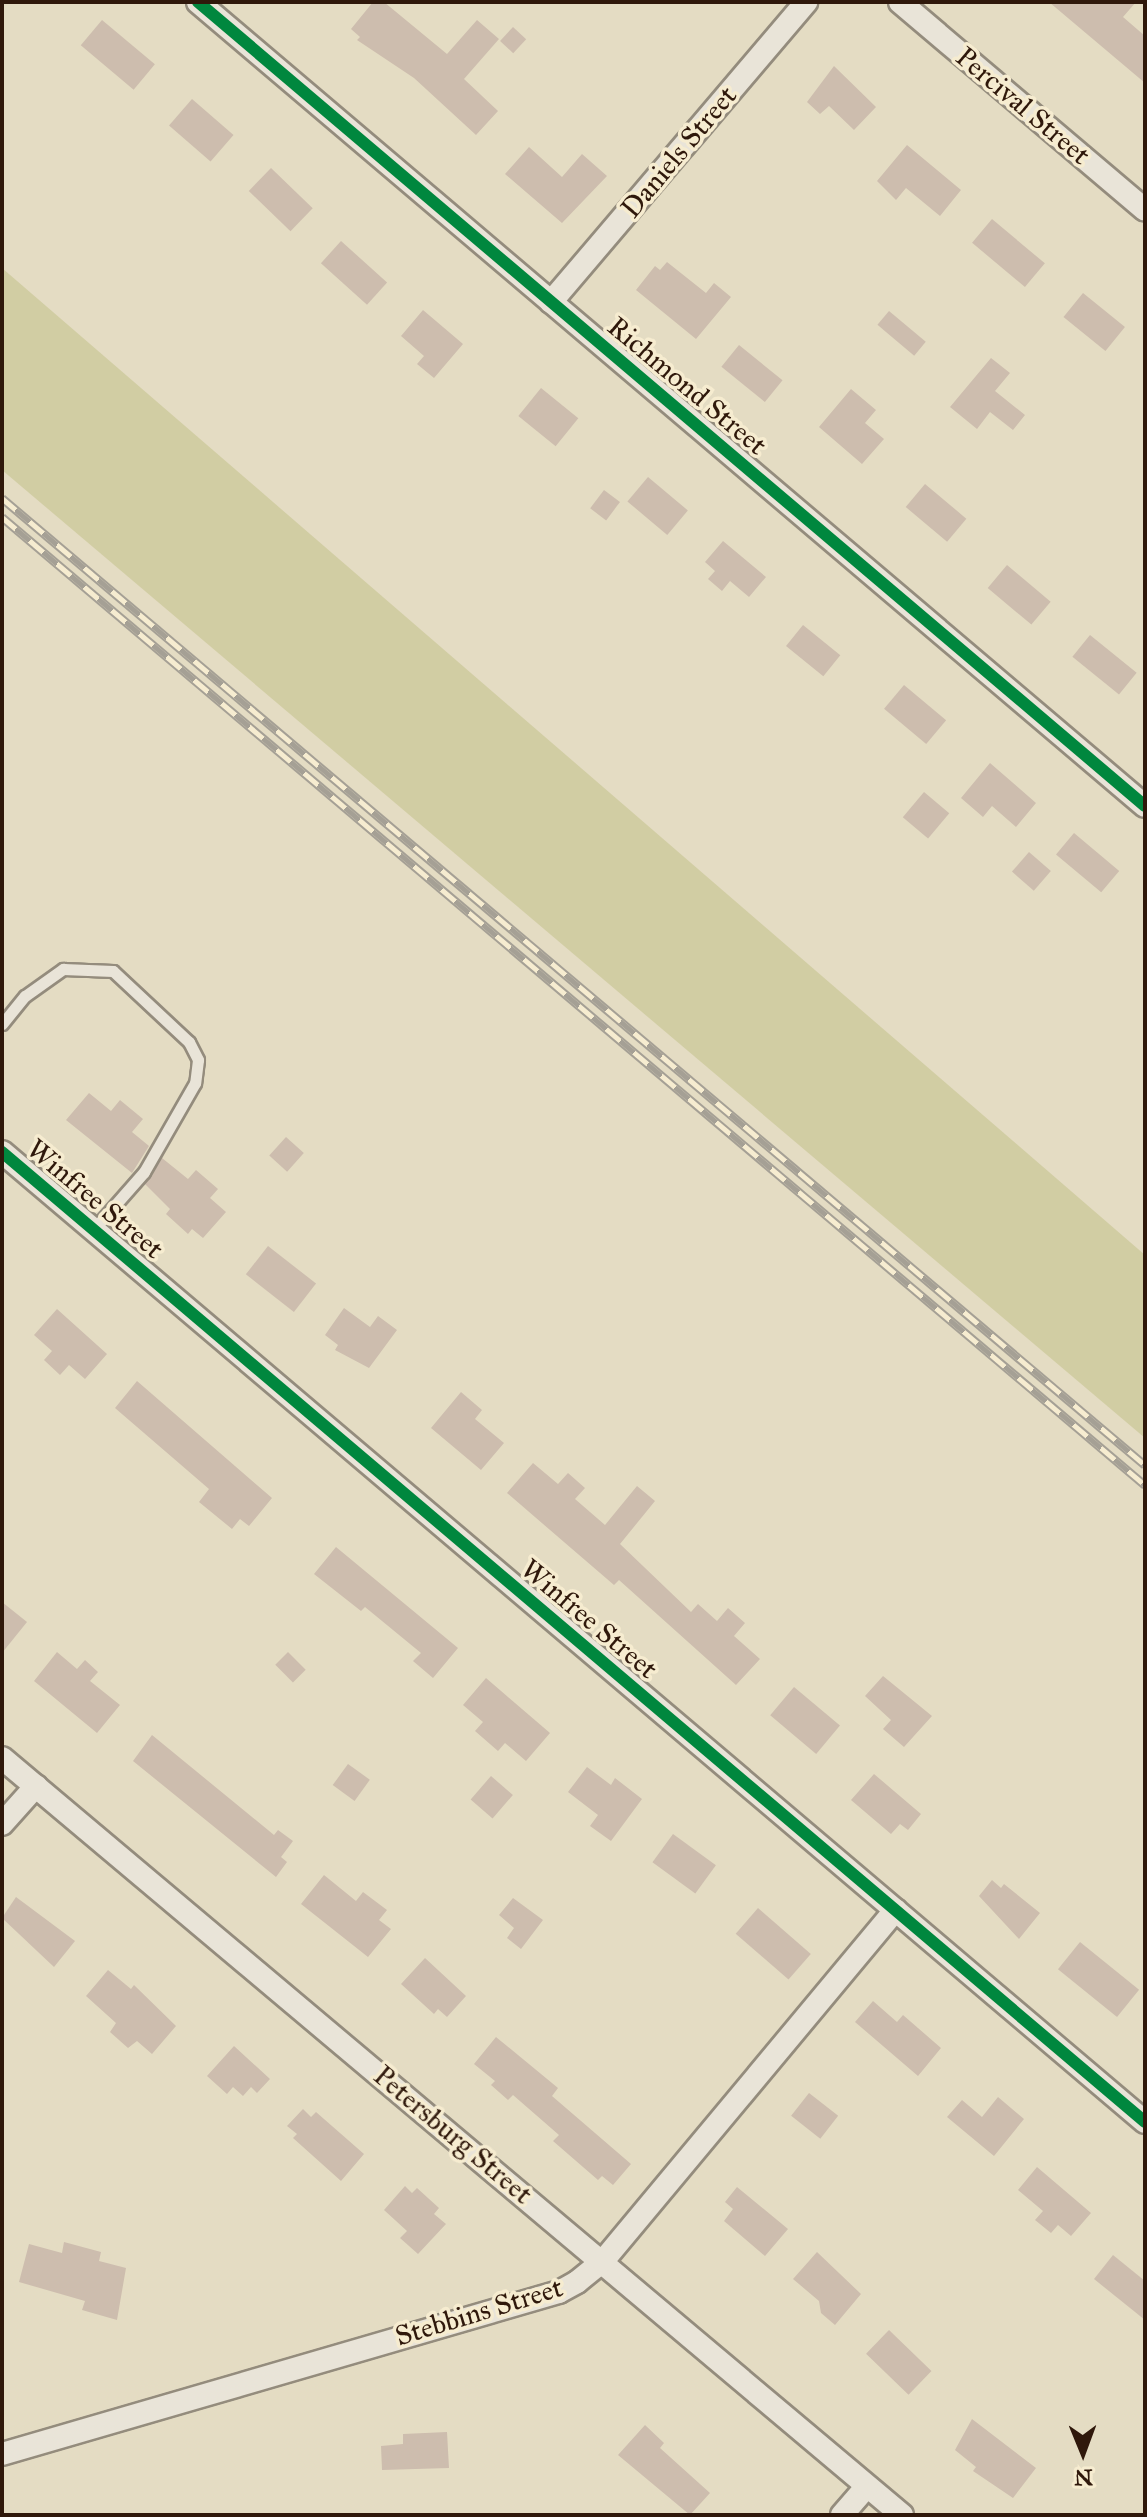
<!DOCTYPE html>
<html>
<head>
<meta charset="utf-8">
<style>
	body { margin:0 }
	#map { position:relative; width:1147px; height:2517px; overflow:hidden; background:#e4dcc3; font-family:"IM FELL Great Primer",serif }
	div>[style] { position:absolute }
	.green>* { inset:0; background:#d1cda3 }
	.building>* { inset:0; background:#cdbdae; transform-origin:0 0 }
	.roads { filter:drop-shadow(2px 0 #948c7d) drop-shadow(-2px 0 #948c7d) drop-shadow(0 2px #948c7d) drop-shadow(0 -2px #948c7d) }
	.lane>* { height:11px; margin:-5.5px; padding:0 5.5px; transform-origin:5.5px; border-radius:5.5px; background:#e9e4d8 }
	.street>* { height:22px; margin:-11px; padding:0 11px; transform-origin:11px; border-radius:11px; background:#e9e4d8 }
	.rail>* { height:9px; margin-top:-4.5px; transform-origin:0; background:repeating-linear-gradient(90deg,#f6ecd0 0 18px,#a5a095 0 36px); box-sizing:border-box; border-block:2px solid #a5a095 }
	.cycleway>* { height:12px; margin:-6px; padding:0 6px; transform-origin:6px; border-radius:6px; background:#00873e }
	span { translate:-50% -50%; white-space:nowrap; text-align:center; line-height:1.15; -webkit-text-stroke:7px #f6ecd0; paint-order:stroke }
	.street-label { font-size:28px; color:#2f180b }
	.frame { position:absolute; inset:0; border:4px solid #2f180b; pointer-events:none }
	.north { position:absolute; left:1043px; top:2413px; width:80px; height:80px; -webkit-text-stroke:6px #f6ecd0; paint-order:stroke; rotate:179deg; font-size:22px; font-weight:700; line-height:32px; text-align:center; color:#2f180b }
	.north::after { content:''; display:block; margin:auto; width:28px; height:36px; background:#2f180b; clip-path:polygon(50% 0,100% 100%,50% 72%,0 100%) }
</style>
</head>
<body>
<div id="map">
	<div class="green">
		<i style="clip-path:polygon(2px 268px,1145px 1255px,1145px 1438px,2px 470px)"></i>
	</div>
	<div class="building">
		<i style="clip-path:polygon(373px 2px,384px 2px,447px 54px,477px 20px,499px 39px,464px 79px,498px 111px,476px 135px,414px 78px,357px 40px,360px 37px,351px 29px)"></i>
		<i style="clip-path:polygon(1049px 2px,1136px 2px,1123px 17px,1145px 36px,1145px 83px)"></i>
		<i style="left:102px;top:20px;width:69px;height:33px;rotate:40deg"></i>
		<i style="left:513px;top:27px;width:18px;height:19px;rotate:43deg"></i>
		<i style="clip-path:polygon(834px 66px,876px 107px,854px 130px,829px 106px,820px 114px,807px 102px)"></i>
		<i style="left:192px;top:99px;width:55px;height:35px;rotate:41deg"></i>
		<i style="clip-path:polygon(907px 145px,961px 190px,940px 216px,906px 188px,896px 200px,877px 181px)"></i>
		<i style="clip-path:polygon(529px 147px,562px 177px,582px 154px,607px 176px,562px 223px,505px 174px)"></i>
		<i style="left:271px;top:168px;width:58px;height:32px;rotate:44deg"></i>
		<i style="left:992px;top:219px;width:69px;height:31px;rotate:40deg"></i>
		<i style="left:341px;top:241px;width:62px;height:30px;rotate:42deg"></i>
		<i style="clip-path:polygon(667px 262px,706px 293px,714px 283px,731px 297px,696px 339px,636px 290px,655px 266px,660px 270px)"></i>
		<i style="left:1083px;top:293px;width:54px;height:31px;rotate:39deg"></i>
		<i style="clip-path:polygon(423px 310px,463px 344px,434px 378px,417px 364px,424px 356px,401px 336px)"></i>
		<i style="left:889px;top:311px;width:48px;height:18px;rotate:40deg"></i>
		<i style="left:739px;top:345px;width:56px;height:28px;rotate:39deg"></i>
		<i style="clip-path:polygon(991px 358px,1010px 373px,995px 391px,1025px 415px,1013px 430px,990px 412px,977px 429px,950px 407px)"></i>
		<i style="left:541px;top:388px;width:48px;height:36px;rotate:39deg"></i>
		<i style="clip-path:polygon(851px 389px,876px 410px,865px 423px,884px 439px,862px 464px,819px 427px)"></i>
		<i style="left:648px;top:477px;width:52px;height:32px;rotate:40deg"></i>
		<i style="left:925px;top:484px;width:54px;height:30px;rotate:40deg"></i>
		<i style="left:604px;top:490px;width:20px;height:23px;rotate:37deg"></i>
		<i style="clip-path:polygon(723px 541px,766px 577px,749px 597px,730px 581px,722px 591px,708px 579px,715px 571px,705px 562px)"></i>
		<i style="left:1007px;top:565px;width:57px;height:30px;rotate:40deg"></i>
		<i style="left:803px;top:625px;width:48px;height:27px;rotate:39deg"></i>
		<i style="left:1090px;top:635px;width:60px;height:28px;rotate:39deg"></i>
		<i style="left:904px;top:685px;width:55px;height:31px;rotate:40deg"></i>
		<i style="clip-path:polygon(990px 763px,1036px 803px,1016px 827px,992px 806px,983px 817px,961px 798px)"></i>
		<i style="left:924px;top:792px;width:33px;height:33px;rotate:40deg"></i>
		<i style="left:1074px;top:833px;width:59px;height:28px;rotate:40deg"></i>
		<i style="left:1029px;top:852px;width:29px;height:26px;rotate:41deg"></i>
		<i style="clip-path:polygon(89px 1093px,111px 1111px,120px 1100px,143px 1119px,132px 1132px,149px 1146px,132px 1173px,66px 1120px)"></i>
		<i style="left:286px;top:1137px;width:24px;height:25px;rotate:42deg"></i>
		<i style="clip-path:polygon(162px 1158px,188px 1179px,196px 1170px,218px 1189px,210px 1198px,226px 1212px,203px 1238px,192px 1229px,188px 1234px,166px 1214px,170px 1209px,145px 1184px)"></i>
		<i style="left:268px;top:1246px;width:61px;height:36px;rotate:38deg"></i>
		<i style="clip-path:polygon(344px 1308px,370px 1327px,378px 1316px,397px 1330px,369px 1368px,335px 1350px,338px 1345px,325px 1335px)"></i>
		<i style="clip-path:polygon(57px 1309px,107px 1354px,85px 1379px,69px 1365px,60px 1375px,44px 1360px,52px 1351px,34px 1335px)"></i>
		<i style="clip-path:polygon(137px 1381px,272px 1498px,249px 1526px,240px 1519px,232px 1529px,199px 1502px,209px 1489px,115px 1408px)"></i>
		<i style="clip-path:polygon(461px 1392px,482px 1410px,475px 1419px,504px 1443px,481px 1470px,431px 1428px)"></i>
		<i style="clip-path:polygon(533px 1463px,558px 1484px,568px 1473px,585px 1488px,575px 1499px,605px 1525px,637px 1486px,655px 1501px,620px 1544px,691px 1612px,698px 1604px,717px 1621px,728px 1608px,745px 1623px,734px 1636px,760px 1659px,736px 1685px,619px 1580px,614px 1585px,507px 1493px)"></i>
		<i style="clip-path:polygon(336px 1547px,458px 1648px,433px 1678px,413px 1661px,421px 1653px,365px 1607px,361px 1611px,314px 1574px)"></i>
		<i style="clip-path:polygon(2px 1602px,27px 1622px,2px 1653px)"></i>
		<i style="clip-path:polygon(57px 1652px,77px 1669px,85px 1660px,98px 1672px,90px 1681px,120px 1705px,97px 1733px,34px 1681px)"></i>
		<i style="left:288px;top:1652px;width:25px;height:18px;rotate:45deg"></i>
		<i style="clip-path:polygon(883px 1676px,932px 1716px,904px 1747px,883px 1729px,891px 1720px,865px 1696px)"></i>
		<i style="clip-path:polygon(486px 1678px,550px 1733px,526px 1761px,505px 1743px,498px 1751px,475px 1731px,483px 1722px,463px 1705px)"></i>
		<i style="left:794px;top:1687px;width:60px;height:37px;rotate:40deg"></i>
		<i style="clip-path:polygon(152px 1735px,274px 1835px,278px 1830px,293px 1841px,281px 1857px,287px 1862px,276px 1877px,133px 1761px)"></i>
		<i style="left:348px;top:1764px;width:27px;height:26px;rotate:36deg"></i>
		<i style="clip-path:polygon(587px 1767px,611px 1785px,615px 1778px,642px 1799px,611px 1841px,590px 1826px,598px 1815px,568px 1792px)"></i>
		<i style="clip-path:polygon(874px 1774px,921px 1814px,908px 1830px,900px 1824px,891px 1834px,851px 1800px)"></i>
		<i style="left:491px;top:1776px;width:29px;height:31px;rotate:41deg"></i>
		<i style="left:673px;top:1834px;width:53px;height:35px;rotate:36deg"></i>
		<i style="clip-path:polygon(324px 1875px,356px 1901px,363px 1892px,387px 1910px,379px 1920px,391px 1929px,368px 1957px,301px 1904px)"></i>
		<i style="clip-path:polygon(992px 1880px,1001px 1888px,1004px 1884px,1040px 1913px,1019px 1939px,979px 1896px)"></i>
		<i style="clip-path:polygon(16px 1897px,75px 1941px,54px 1967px,2px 1918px)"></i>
		<i style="clip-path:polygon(513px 1898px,543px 1920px,521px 1949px,507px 1938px,514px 1928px,499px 1915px)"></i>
		<i style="left:758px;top:1908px;width:70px;height:34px;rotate:41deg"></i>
		<i style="left:1080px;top:1942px;width:76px;height:35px;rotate:39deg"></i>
		<i style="clip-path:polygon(425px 1958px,466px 1996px,447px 2017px,438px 2009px,434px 2014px,401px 1984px)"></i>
		<i style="clip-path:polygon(108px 1970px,131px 1989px,134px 1985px,176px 2026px,152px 2054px,137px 2041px,128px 2048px,110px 2032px,116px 2023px,86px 1996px)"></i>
		<i style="clip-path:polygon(873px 2001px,897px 2022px,903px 2015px,941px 2048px,918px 2076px,855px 2022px)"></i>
		<i style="clip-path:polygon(496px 2037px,558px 2088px,552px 2096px,631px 2164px,613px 2185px,602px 2176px,598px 2180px,553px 2141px,559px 2135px,513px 2095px,508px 2100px,491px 2085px,495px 2081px,474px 2064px)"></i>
		<i style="clip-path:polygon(234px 2046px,270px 2079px,257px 2093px,251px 2087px,243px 2096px,233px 2087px,227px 2094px,207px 2076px)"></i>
		<i style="left:809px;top:2093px;width:37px;height:29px;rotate:38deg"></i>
		<i style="clip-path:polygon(998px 2097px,1024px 2119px,994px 2156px,947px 2117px,962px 2100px,982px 2117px)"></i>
		<i style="clip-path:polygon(303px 2109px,311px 2117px,316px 2112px,364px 2154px,341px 2181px,293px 2138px,297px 2134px,287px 2126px)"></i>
		<i style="clip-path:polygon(1037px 2167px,1091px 2213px,1071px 2236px,1058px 2225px,1051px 2233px,1035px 2220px,1043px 2211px,1018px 2190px)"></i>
		<i style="clip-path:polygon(405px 2186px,412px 2193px,417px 2188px,439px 2208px,434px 2214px,446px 2224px,418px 2254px,400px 2238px,407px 2231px,384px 2210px)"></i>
		<i style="clip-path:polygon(737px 2187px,788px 2229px,765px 2256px,724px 2221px,733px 2209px,725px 2202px)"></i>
		<i style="clip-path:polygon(64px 2242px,101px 2252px,99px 2261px,126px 2268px,117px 2320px,82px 2310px,85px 2301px,19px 2282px,29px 2244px,62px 2253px)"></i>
		<i style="clip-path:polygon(817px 2252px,861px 2294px,835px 2325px,821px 2313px,819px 2301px,793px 2279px)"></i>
		<i style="clip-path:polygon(1113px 2255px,1145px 2281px,1145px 2320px,1094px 2279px)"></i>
		<i style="left:889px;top:2330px;width:59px;height:33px;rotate:44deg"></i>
		<i style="clip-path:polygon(972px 2419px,1036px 2468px,1013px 2498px,973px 2471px,976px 2467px,955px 2450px)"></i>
		<i style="clip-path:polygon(645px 2425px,664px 2443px,660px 2448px,710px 2493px,690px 2515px,618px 2455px)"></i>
		<i style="clip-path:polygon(447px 2432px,449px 2468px,382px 2470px,381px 2446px,403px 2444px,403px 2434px)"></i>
	</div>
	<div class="roads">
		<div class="lane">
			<i style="left:2px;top:1024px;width:36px;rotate:-51deg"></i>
			<i style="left:25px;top:996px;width:47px;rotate:-35.4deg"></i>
			<i style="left:63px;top:969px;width:50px;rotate:2.3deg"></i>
			<i style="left:113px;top:971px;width:104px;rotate:43.1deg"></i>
			<i style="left:189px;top:1042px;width:20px;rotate:63deg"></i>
			<i style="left:198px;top:1060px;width:23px;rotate:97deg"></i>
			<i style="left:195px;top:1083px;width:103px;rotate:119.8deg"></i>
			<i style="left:144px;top:1172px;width:77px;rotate:131.3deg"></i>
		</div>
		<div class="street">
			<i style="left:198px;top:2px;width:1242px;rotate:40.33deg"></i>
			<i style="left:900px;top:2px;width:321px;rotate:40.3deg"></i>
			<i style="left:551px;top:302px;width:394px;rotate:-49.6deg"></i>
			<i style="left:2px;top:1152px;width:1499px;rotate:40.32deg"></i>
			<i style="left:2px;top:1758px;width:1176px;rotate:40.07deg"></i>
			<i style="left:2px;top:1824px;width:51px;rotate:-48.2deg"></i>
			<i style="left:2px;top:2454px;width:580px;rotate:-16.22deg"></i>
			<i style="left:559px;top:2292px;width:21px;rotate:-29deg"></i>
			<i style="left:577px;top:2282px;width:33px;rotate:-39deg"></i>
			<i style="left:603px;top:2261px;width:457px;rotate:-50.2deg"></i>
			<i style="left:842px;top:2515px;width:38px;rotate:-49deg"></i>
		</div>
	</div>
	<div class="rail">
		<i style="left:2px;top:498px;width:1497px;rotate:40.23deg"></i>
		<i style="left:2px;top:517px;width:1498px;rotate:40.26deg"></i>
	</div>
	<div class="cycleway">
		<i style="left:198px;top:2px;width:1242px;rotate:40.33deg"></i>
		<i style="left:2px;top:1152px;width:1499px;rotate:40.32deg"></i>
	</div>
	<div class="street-label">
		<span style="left:1023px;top:106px;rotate:40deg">Percival Street</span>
		<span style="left:679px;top:152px;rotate:-50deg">Daniels Street</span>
		<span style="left:687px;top:386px;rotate:40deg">Richmond Street</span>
		<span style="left:95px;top:1199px;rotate:40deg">Winfree Street</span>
		<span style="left:589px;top:1619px;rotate:40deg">Winfree Street</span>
		<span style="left:453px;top:2135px;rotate:40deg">Petersburg Street</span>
		<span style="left:479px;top:2312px;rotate:-17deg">Stebbins Street</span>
	</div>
	<div class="frame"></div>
	<div class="north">N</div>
</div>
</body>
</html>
